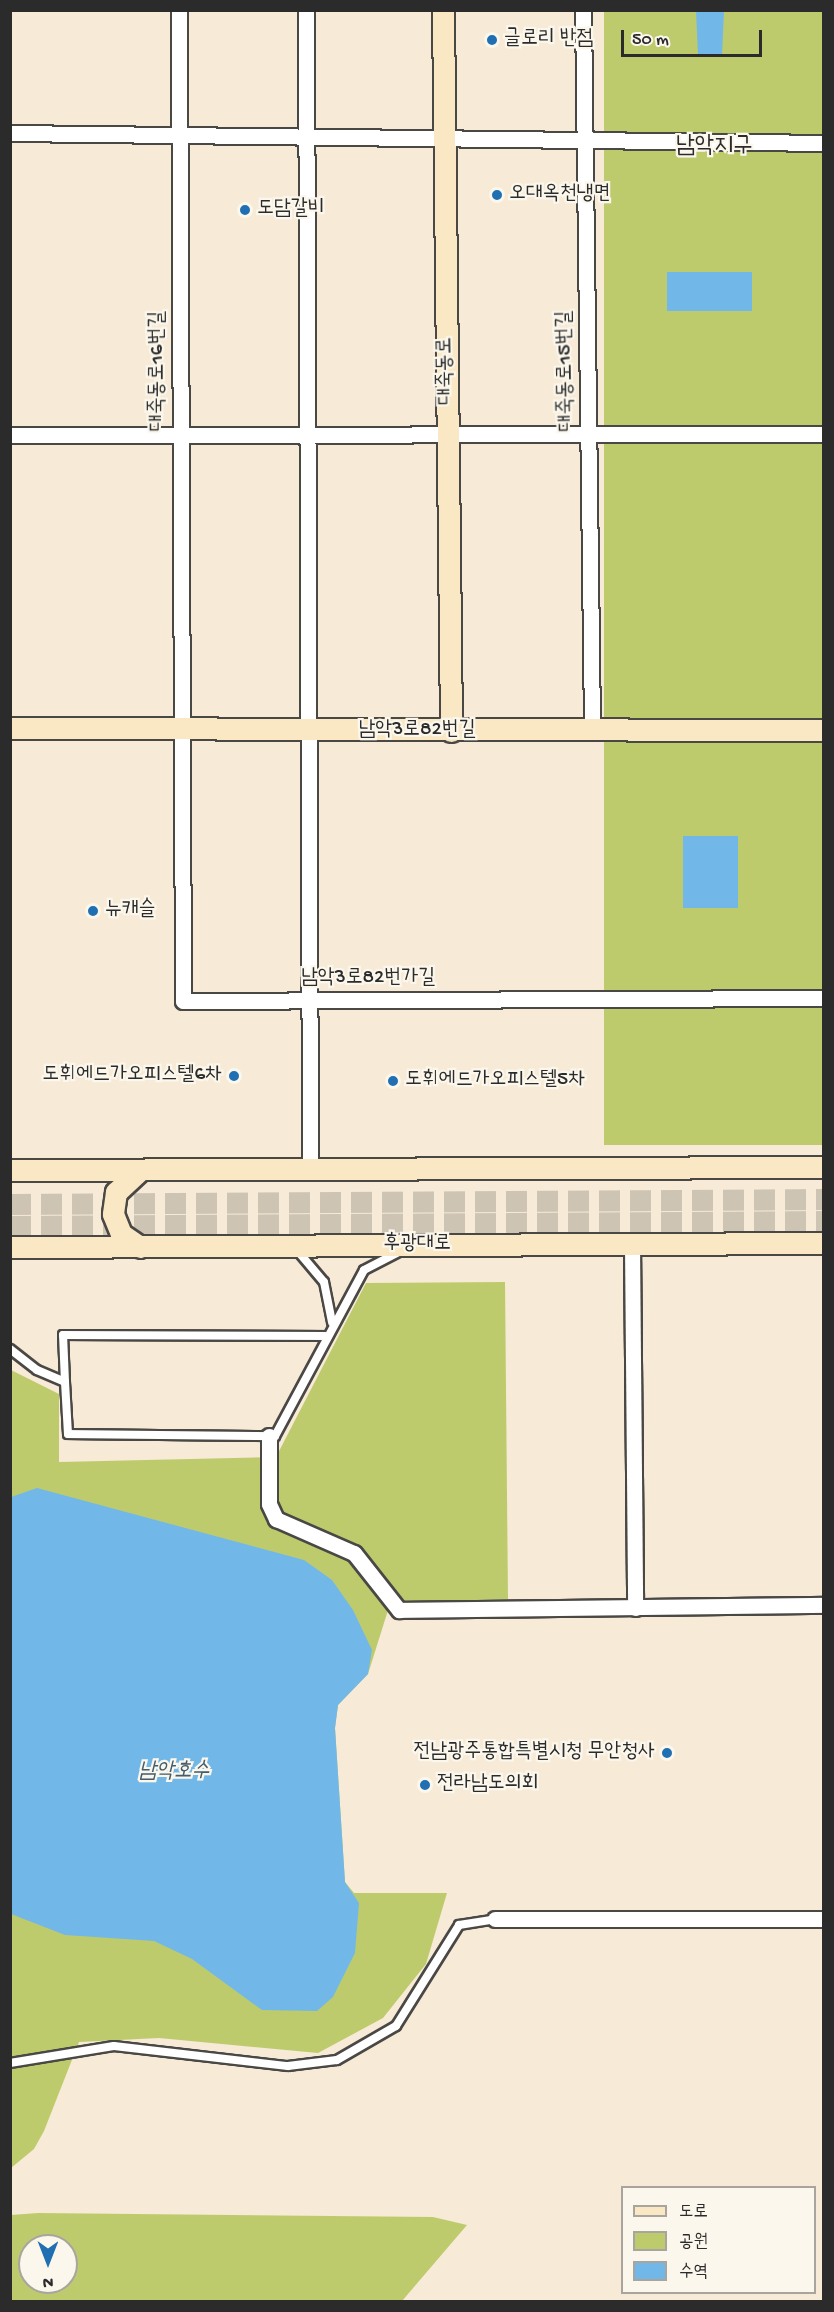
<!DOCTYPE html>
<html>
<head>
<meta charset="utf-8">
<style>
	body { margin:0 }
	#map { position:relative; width:834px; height:2312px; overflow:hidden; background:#f7ead6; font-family:"Gochi Hand","Poor Story",sans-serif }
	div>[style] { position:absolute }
	.green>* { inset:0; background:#becb6d; transform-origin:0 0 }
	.water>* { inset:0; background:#71b8e8; transform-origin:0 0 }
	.secondary-tunnel>* { height:21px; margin-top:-10.5px; transform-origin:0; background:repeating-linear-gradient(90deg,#cec4b4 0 21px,transparent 0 31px) }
	.roads { filter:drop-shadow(2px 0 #4a4845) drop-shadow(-2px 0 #4a4845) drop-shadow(0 2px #4a4845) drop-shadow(0 -2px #4a4845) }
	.lane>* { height:8px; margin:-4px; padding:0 4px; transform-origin:4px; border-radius:4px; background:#fff }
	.street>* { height:15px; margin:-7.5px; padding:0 7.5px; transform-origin:7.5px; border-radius:7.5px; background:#fff }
	.secondary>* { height:21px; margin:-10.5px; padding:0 10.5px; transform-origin:10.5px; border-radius:10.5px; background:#fae7c3 }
	.dots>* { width:16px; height:16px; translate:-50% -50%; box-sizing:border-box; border:3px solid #fbf7ec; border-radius:50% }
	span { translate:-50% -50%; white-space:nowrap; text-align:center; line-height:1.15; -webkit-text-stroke:4.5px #fbf7ec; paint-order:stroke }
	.poi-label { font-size:21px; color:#2b2b2b }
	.left { translate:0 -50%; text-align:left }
	.right { translate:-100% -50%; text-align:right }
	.street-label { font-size:21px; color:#2b2b2b }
	.water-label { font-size:22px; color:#445c6d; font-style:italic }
	.quarter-label { font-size:24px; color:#2b2b2b }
	.frame { position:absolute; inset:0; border:12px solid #2b2b2b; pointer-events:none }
	.legend { position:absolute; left:621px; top:2186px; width:195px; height:108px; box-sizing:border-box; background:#fbf7ec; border:2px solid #a8a59f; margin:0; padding:8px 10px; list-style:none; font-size:18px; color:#2b2b2b }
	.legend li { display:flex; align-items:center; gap:12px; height:30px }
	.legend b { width:30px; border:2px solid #a8a59f }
	.north { position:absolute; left:18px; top:2234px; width:60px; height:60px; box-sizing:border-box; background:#fbf7ec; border:2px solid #a8a59f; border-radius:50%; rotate:180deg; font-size:16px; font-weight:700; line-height:24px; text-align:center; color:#2b2b2b }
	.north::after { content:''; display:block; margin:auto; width:21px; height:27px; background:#1f6fb2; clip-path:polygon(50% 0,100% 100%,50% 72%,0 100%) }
	.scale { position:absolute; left:621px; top:30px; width:141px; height:27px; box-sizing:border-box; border:3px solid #2b2b2b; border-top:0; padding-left:8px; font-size:18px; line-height:21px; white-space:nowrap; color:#2b2b2b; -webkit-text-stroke:4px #fbf7ec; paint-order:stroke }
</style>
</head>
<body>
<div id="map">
	<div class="green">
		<i style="left:604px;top:11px;width:219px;height:1134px"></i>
		<i style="clip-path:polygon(505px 1282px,508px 1599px,405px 1602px,389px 1607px,368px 1674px,338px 1705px,335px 1728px,345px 1882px,354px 1893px,447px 1893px,426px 1964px,383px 2018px,318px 2053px,159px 2038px,79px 2042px,44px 2131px,34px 2149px,11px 2168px,11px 1370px,59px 1394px,59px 1462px,276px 1457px,366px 1283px)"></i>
		<i style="clip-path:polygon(evenodd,38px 2213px,433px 2217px,467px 2225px,402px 2301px,11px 2301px,11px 2215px,38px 2213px,30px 2246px,66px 2246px,66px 2282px,30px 2282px,30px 2246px)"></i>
	</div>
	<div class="water">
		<i style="clip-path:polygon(696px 11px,724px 11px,722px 55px,698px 55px)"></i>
		<i style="left:752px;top:272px;width:39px;height:85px;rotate:90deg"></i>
		<i style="left:683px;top:836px;width:55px;height:72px"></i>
		<i style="clip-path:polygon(37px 1488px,304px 1560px,332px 1580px,353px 1610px,372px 1650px,368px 1674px,338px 1705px,335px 1728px,345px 1882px,359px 1903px,355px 1953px,333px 1997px,317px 2011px,262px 2010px,192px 1959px,154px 1941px,65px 1935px,11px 1914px,11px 1497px)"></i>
	</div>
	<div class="secondary-tunnel">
		<i style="left:10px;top:1204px;width:814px;rotate:-0.35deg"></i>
		<i style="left:10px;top:1226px;width:814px;rotate:-0.35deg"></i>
	</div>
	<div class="roads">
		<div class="lane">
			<i style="left:296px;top:1249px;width:43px;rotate:49.7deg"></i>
			<i style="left:324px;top:1282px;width:41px;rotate:78.7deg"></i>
			<i style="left:10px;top:1349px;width:34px;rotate:38deg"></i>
			<i style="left:37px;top:1370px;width:30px;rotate:23deg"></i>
			<i style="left:65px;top:1382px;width:52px;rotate:86.7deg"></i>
			<i style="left:68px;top:1434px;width:207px;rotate:0.6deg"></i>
			<i style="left:275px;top:1436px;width:188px;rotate:-61.8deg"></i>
			<i style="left:364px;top:1270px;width:42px;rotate:-27.2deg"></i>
			<i style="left:65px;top:1382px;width:47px;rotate:-92.4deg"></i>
			<i style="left:63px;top:1335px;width:262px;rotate:0.2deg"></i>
			<i style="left:10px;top:2063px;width:105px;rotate:-9.3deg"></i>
			<i style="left:114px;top:2046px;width:175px;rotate:6.6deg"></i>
			<i style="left:288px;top:2066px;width:49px;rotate:-7deg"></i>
			<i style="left:337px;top:2060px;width:68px;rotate:-30deg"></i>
			<i style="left:396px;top:2026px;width:119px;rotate:-58deg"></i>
			<i style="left:459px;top:1925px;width:36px;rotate:-9deg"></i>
		</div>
		<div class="street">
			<i style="left:179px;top:10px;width:991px;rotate:89.77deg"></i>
			<i style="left:183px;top:1001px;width:641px;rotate:-0.27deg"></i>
			<i style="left:306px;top:10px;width:1159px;rotate:89.8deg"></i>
			<i style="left:583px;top:10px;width:720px;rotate:89.28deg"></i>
			<i style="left:10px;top:133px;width:814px;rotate:0.7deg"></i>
			<i style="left:10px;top:435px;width:814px;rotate:-0.07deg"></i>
			<i style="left:632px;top:1244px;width:364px;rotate:89.5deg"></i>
			<i style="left:269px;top:1436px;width:68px;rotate:90deg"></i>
			<i style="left:269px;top:1504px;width:17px;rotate:65deg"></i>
			<i style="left:276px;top:1519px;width:85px;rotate:23.6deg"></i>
			<i style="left:354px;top:1553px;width:73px;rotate:51.7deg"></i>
			<i style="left:399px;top:1610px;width:425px;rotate:-0.7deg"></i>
			<i style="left:495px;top:1919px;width:329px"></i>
		</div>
		<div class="secondary">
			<i style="left:443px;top:10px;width:721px;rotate:89.36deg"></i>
			<i style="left:10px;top:728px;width:814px;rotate:0.14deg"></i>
			<i style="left:10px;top:1170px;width:814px;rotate:-0.21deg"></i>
			<i style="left:140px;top:1170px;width:33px;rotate:137deg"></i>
			<i style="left:116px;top:1192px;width:22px;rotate:98deg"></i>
			<i style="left:113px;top:1214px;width:22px;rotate:68deg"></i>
			<i style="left:121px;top:1234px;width:23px;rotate:34deg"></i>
			<i style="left:10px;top:1247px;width:814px;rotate:-0.28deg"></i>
		</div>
	</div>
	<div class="dots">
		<i style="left:492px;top:40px;background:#1f6fb2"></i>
		<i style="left:497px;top:195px;background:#1f6fb2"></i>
		<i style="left:245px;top:210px;background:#1f6fb2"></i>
		<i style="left:93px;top:911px;background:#1f6fb2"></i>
		<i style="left:234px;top:1076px;background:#1f6fb2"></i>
		<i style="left:393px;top:1081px;background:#1f6fb2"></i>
		<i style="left:667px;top:1753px;background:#1f6fb2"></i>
		<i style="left:425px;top:1785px;background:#1f6fb2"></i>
	</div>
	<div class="poi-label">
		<span class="left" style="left:504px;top:40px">글로리 반점</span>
		<span class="left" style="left:509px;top:195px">오대옥천냉면</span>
		<span class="left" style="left:257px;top:210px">도담갈비</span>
		<span class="left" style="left:105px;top:911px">뉴캐슬</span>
		<span class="right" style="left:222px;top:1076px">도휘에드가오피스텔6차</span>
		<span class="left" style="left:405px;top:1081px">도휘에드가오피스텔5차</span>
		<span class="right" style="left:655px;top:1753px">전남광주통합특별시청 무안청사</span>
		<span class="left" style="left:437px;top:1785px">전라남도의회</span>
	</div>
	<div class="street-label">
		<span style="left:159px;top:371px;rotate:-90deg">대죽동로16번길</span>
		<span style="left:447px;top:371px;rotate:-91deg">대죽동로</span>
		<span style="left:567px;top:371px;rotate:-91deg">대죽동로15번길</span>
		<span style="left:417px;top:731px">남악3로82번길</span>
		<span style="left:368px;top:979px">남악3로82번가길</span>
		<span style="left:417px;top:1245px">후광대로</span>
	</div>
	<div class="water-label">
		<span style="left:174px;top:1773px">남악호수</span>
	</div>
	<div class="quarter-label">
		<span style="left:714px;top:147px">남악지구</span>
	</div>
	<div class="frame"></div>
	<ul class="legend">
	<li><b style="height:8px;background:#fae7c3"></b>도로</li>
	<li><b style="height:16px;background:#becb6d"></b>공원</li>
	<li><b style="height:16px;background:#71b8e8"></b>수역</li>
	</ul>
	<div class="north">N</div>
	<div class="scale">50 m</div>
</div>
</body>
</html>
